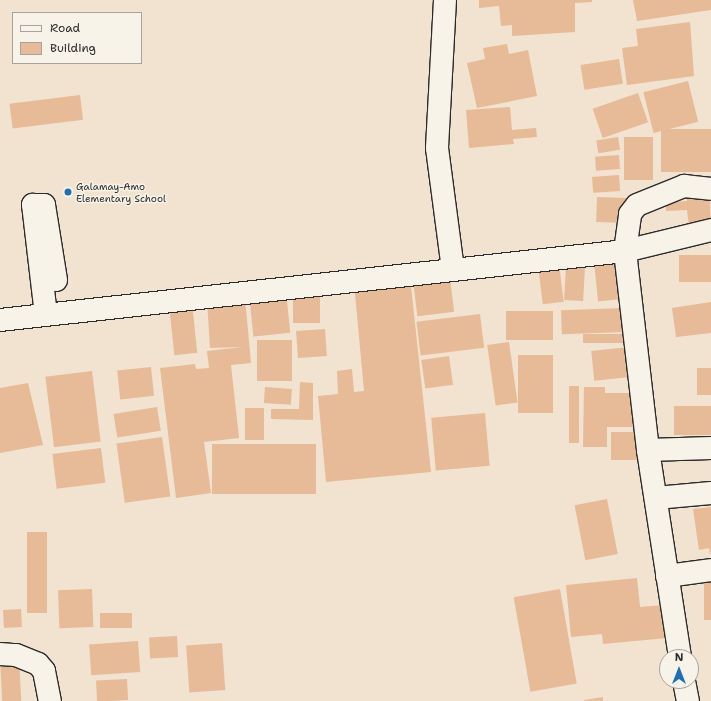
<!DOCTYPE html>
<html>
<head>
<meta charset="utf-8">
<style>
	body { margin:0 }
	#map { position:relative; width:711px; height:701px; overflow:hidden; background:#f2e2d0; font-family:"Shantell Sans",sans-serif }
	div>[style] { position:absolute }
	.building>* { inset:0; background:#e7ba98; transform-origin:0 0 }
	.roads { filter:drop-shadow(1px 0 #2b2b2b) drop-shadow(-1px 0 #2b2b2b) drop-shadow(0 1px #2b2b2b) drop-shadow(0 -1px #2b2b2b) }
	.minor>* { height:22px; margin:-11px; padding:0 11px; transform-origin:11px; border-radius:11px; background:#f7f3e8 }
	.dots>* { width:11px; height:11px; translate:-50% -50%; box-sizing:border-box; border:2px solid #f7f3e8; border-radius:50% }
	span { translate:-50% -50%; white-space:nowrap; text-align:center; line-height:1.15; -webkit-text-stroke:3px #f7f3e8; paint-order:stroke }
	.poi-label { font-size:10px; color:#2b2b2b }
	.left { translate:0 -50%; text-align:left }
	.legend { position:absolute; left:12px; top:12px; width:130px; height:52px; box-sizing:border-box; background:#f7f3e8; border:1px solid #a5a39c; margin:0; padding:5px 7px; list-style:none; font-size:12px; color:#2b2b2b }
	.legend li { display:flex; align-items:center; gap:8px; height:20px }
	.legend b { width:20px; border:1px solid #a5a39c }
	.north { position:absolute; left:659px; top:649px; width:40px; height:40px; box-sizing:border-box; background:#f7f3e8; border:1px solid #a5a39c; border-radius:50%; rotate:0deg; font-size:11px; font-weight:700; line-height:16px; text-align:center; color:#2b2b2b }
	.north::after { content:''; display:block; margin:auto; width:14px; height:18px; background:#1f6fb2; clip-path:polygon(50% 0,100% 100%,50% 72%,0 100%) }
</style>
</head>
<body>
<div id="map">
	<div class="building">
		<i style="clip-path:polygon(479px 0,592px 0,592px 2px,575px 3px,575px 32px,512px 36px,512px 25px,501px 26px,499px 6px,479px 8px)"></i>
		<i style="clip-path:polygon(633px 0,711px 0,711px 10px,637px 21px)"></i>
		<i style="clip-path:polygon(690px 22px,694px 76px,627px 85px,622px 48px,638px 46px,636px 29px)"></i>
		<i style="clip-path:polygon(507px 44px,509px 54px,528px 50px,537px 96px,477px 108px,467px 63px,485px 59px,483px 48px)"></i>
		<i style="left:619px;top:59px;width:25px;height:39px;rotate:81deg"></i>
		<i style="left:688px;top:81px;width:42px;height:46px;rotate:76deg"></i>
		<i style="left:638px;top:93px;width:31px;height:48px;rotate:71deg"></i>
		<i style="left:80px;top:95px;width:25px;height:71px;rotate:83deg"></i>
		<i style="clip-path:polygon(510px 107px,512px 130px,536px 128px,537px 137px,513px 139px,514px 144px,469px 148px,466px 110px)"></i>
		<i style="left:711px;top:129px;width:43px;height:50px;rotate:90deg"></i>
		<i style="left:618px;top:137px;width:13px;height:22px;rotate:81deg"></i>
		<i style="left:624px;top:137px;width:29px;height:43px"></i>
		<i style="left:619px;top:155px;width:14px;height:24px;rotate:86deg"></i>
		<i style="left:619px;top:175px;width:16px;height:27px;rotate:86deg"></i>
		<i style="clip-path:polygon(709px 189px,711px 225px,689px 226px,687px 210px,666px 211px,666px 203px,687px 201px,686px 191px)"></i>
		<i style="left:597px;top:197px;width:30px;height:25px;rotate:2deg"></i>
		<i style="left:711px;top:255px;width:27px;height:32px;rotate:90deg"></i>
		<i style="left:619px;top:261px;width:38px;height:25px;rotate:84deg"></i>
		<i style="left:559px;top:264px;width:38px;height:21px;rotate:83deg"></i>
		<i style="left:566px;top:265px;width:19px;height:35px;rotate:3deg"></i>
		<i style="clip-path:polygon(410px 277px,431px 472px,326px 482px,318px 396px,338px 394px,337px 371px,352px 369px,354px 392px,364px 391px,354px 283px)"></i>
		<i style="left:450px;top:278px;width:34px;height:37px;rotate:83deg"></i>
		<i style="left:293px;top:291px;width:27px;height:32px"></i>
		<i style="left:286px;top:292px;width:41px;height:37px;rotate:84deg"></i>
		<i style="clip-path:polygon(245px 298px,251px 363px,231px 365px,239px 438px,204px 442px,211px 493px,176px 498px,160px 368px,195px 364px,196px 369px,209px 368px,207px 351px,243px 347px,210px 348px,207px 300px)"></i>
		<i style="clip-path:polygon(711px 302px,711px 333px,676px 337px,672px 308px)"></i>
		<i style="left:192px;top:303px;width:50px;height:23px;rotate:84deg"></i>
		<i style="left:624px;top:308px;width:24px;height:63px;rotate:88deg"></i>
		<i style="left:506px;top:311px;width:47px;height:29px"></i>
		<i style="left:480px;top:314px;width:34px;height:64px;rotate:83deg"></i>
		<i style="left:325px;top:329px;width:27px;height:29px;rotate:86deg"></i>
		<i style="left:631px;top:334px;width:9px;height:48px;rotate:90deg"></i>
		<i style="left:257px;top:340px;width:35px;height:41px"></i>
		<i style="left:509px;top:342px;width:61px;height:22px;rotate:82deg"></i>
		<i style="left:629px;top:347px;width:30px;height:38px;rotate:84deg"></i>
		<i style="left:553px;top:355px;width:58px;height:35px;rotate:90deg"></i>
		<i style="left:449px;top:356px;width:29px;height:28px;rotate:82deg"></i>
		<i style="left:151px;top:367px;width:29px;height:34px;rotate:84deg"></i>
		<i style="left:711px;top:368px;width:27px;height:14px;rotate:90deg"></i>
		<i style="left:92px;top:371px;width:71px;height:47px;rotate:83deg"></i>
		<i style="clip-path:polygon(300px 382px,313px 383px,313px 420px,271px 419px,271px 409px,299px 409px)"></i>
		<i style="clip-path:polygon(28px 383px,43px 445px,0 453px,0 388px)"></i>
		<i style="left:569px;top:386px;width:10px;height:57px"></i>
		<i style="left:265px;top:387px;width:27px;height:16px;rotate:4deg"></i>
		<i style="clip-path:polygon(584px 387px,605px 387px,605px 393px,640px 393px,640px 427px,607px 427px,607px 447px,583px 447px)"></i>
		<i style="left:674px;top:406px;width:37px;height:29px"></i>
		<i style="left:157px;top:407px;width:24px;height:44px;rotate:81deg"></i>
		<i style="left:245px;top:408px;width:19px;height:32px"></i>
		<i style="left:485px;top:413px;width:53px;height:54px;rotate:85deg"></i>
		<i style="left:611px;top:432px;width:31px;height:28px"></i>
		<i style="left:162px;top:437px;width:60px;height:46px;rotate:82deg"></i>
		<i style="left:212px;top:444px;width:104px;height:50px"></i>
		<i style="left:101px;top:448px;width:35px;height:49px;rotate:83deg"></i>
		<i style="left:607px;top:499px;width:56px;height:33px;rotate:79deg"></i>
		<i style="clip-path:polygon(711px 507px,711px 553px,710px 554px,709px 548px,699px 550px,693px 509px)"></i>
		<i style="left:27px;top:532px;width:20px;height:81px"></i>
		<i style="clip-path:polygon(637px 578px,640px 607px,664px 605px,667px 638px,603px 644px,602px 634px,571px 637px,566px 585px)"></i>
		<i style="left:704px;top:582px;width:7px;height:38px"></i>
		<i style="left:92px;top:589px;width:38px;height:34px;rotate:88deg"></i>
		<i style="left:560px;top:589px;width:96px;height:47px;rotate:80deg"></i>
		<i style="left:21px;top:609px;width:18px;height:18px;rotate:87deg"></i>
		<i style="left:100px;top:613px;width:32px;height:15px"></i>
		<i style="left:177px;top:636px;width:21px;height:28px;rotate:87deg"></i>
		<i style="left:138px;top:641px;width:31px;height:49px;rotate:86deg"></i>
		<i style="left:222px;top:643px;width:47px;height:36px;rotate:86deg"></i>
		<i style="left:19px;top:658px;width:43px;height:19px;rotate:87deg"></i>
		<i style="left:127px;top:679px;width:21px;height:31px;rotate:87deg"></i>
		<i style="clip-path:polygon(603px 697px,603px 701px,584px 701px,584px 700px)"></i>
	</div>
	<div class="roads">
		<div class="minor">
			<i style="left:445px;top:0;width:148px;rotate:93.1deg"></i>
			<i style="left:437px;top:148px;width:122px;rotate:82.5deg"></i>
			<i style="left:46px;top:315px;width:111px;rotate:-96.7deg"></i>
			<i style="left:33px;top:205px;width:11px"></i>
			<i style="left:44px;top:205px;width:76px;rotate:80.9deg"></i>
			<i style="left:0;top:320px;width:629px;rotate:-6.3deg"></i>
			<i style="left:625px;top:251px;width:89px;rotate:-13.7deg"></i>
			<i style="left:648px;top:450px;width:63px;rotate:-1.8deg"></i>
			<i style="left:656px;top:498px;width:55px;rotate:-5.2deg"></i>
			<i style="left:667px;top:576px;width:44px;rotate:-7.8deg"></i>
			<i style="left:0;top:654px;width:16px;rotate:4deg"></i>
			<i style="left:16px;top:655px;width:24px;rotate:22deg"></i>
			<i style="left:38px;top:664px;width:9px;rotate:49deg"></i>
			<i style="left:44px;top:671px;width:31px;rotate:79deg"></i>
			<i style="left:680px;top:657px;width:209px;rotate:-98.8deg"></i>
			<i style="left:648px;top:450px;width:200px;rotate:-96.6deg"></i>
			<i style="left:625px;top:251px;width:37px;rotate:-82deg"></i>
			<i style="left:630px;top:214px;width:11px;rotate:-52deg"></i>
			<i style="left:637px;top:205px;width:51px;rotate:-22deg"></i>
			<i style="left:684px;top:186px;width:27px;rotate:6deg"></i>
			<i style="left:684px;top:681px;width:20px;rotate:79deg"></i>
		</div>
	</div>
	<div class="dots">
		<i style="left:68px;top:192px;background:#1f6fb2"></i>
	</div>
	<div class="poi-label">
		<span class="left" style="left:76px;top:192px">Galamay-Amo<br>Elementary School</span>
	</div>
	<ul class="legend">
	<li><b style="height:5px;background:#f7f3e8"></b>Road</li>
	<li><b style="height:11px;background:#e7ba98"></b>Building</li>
	</ul>
	<div class="north">N</div>
</div>
</body>
</html>
